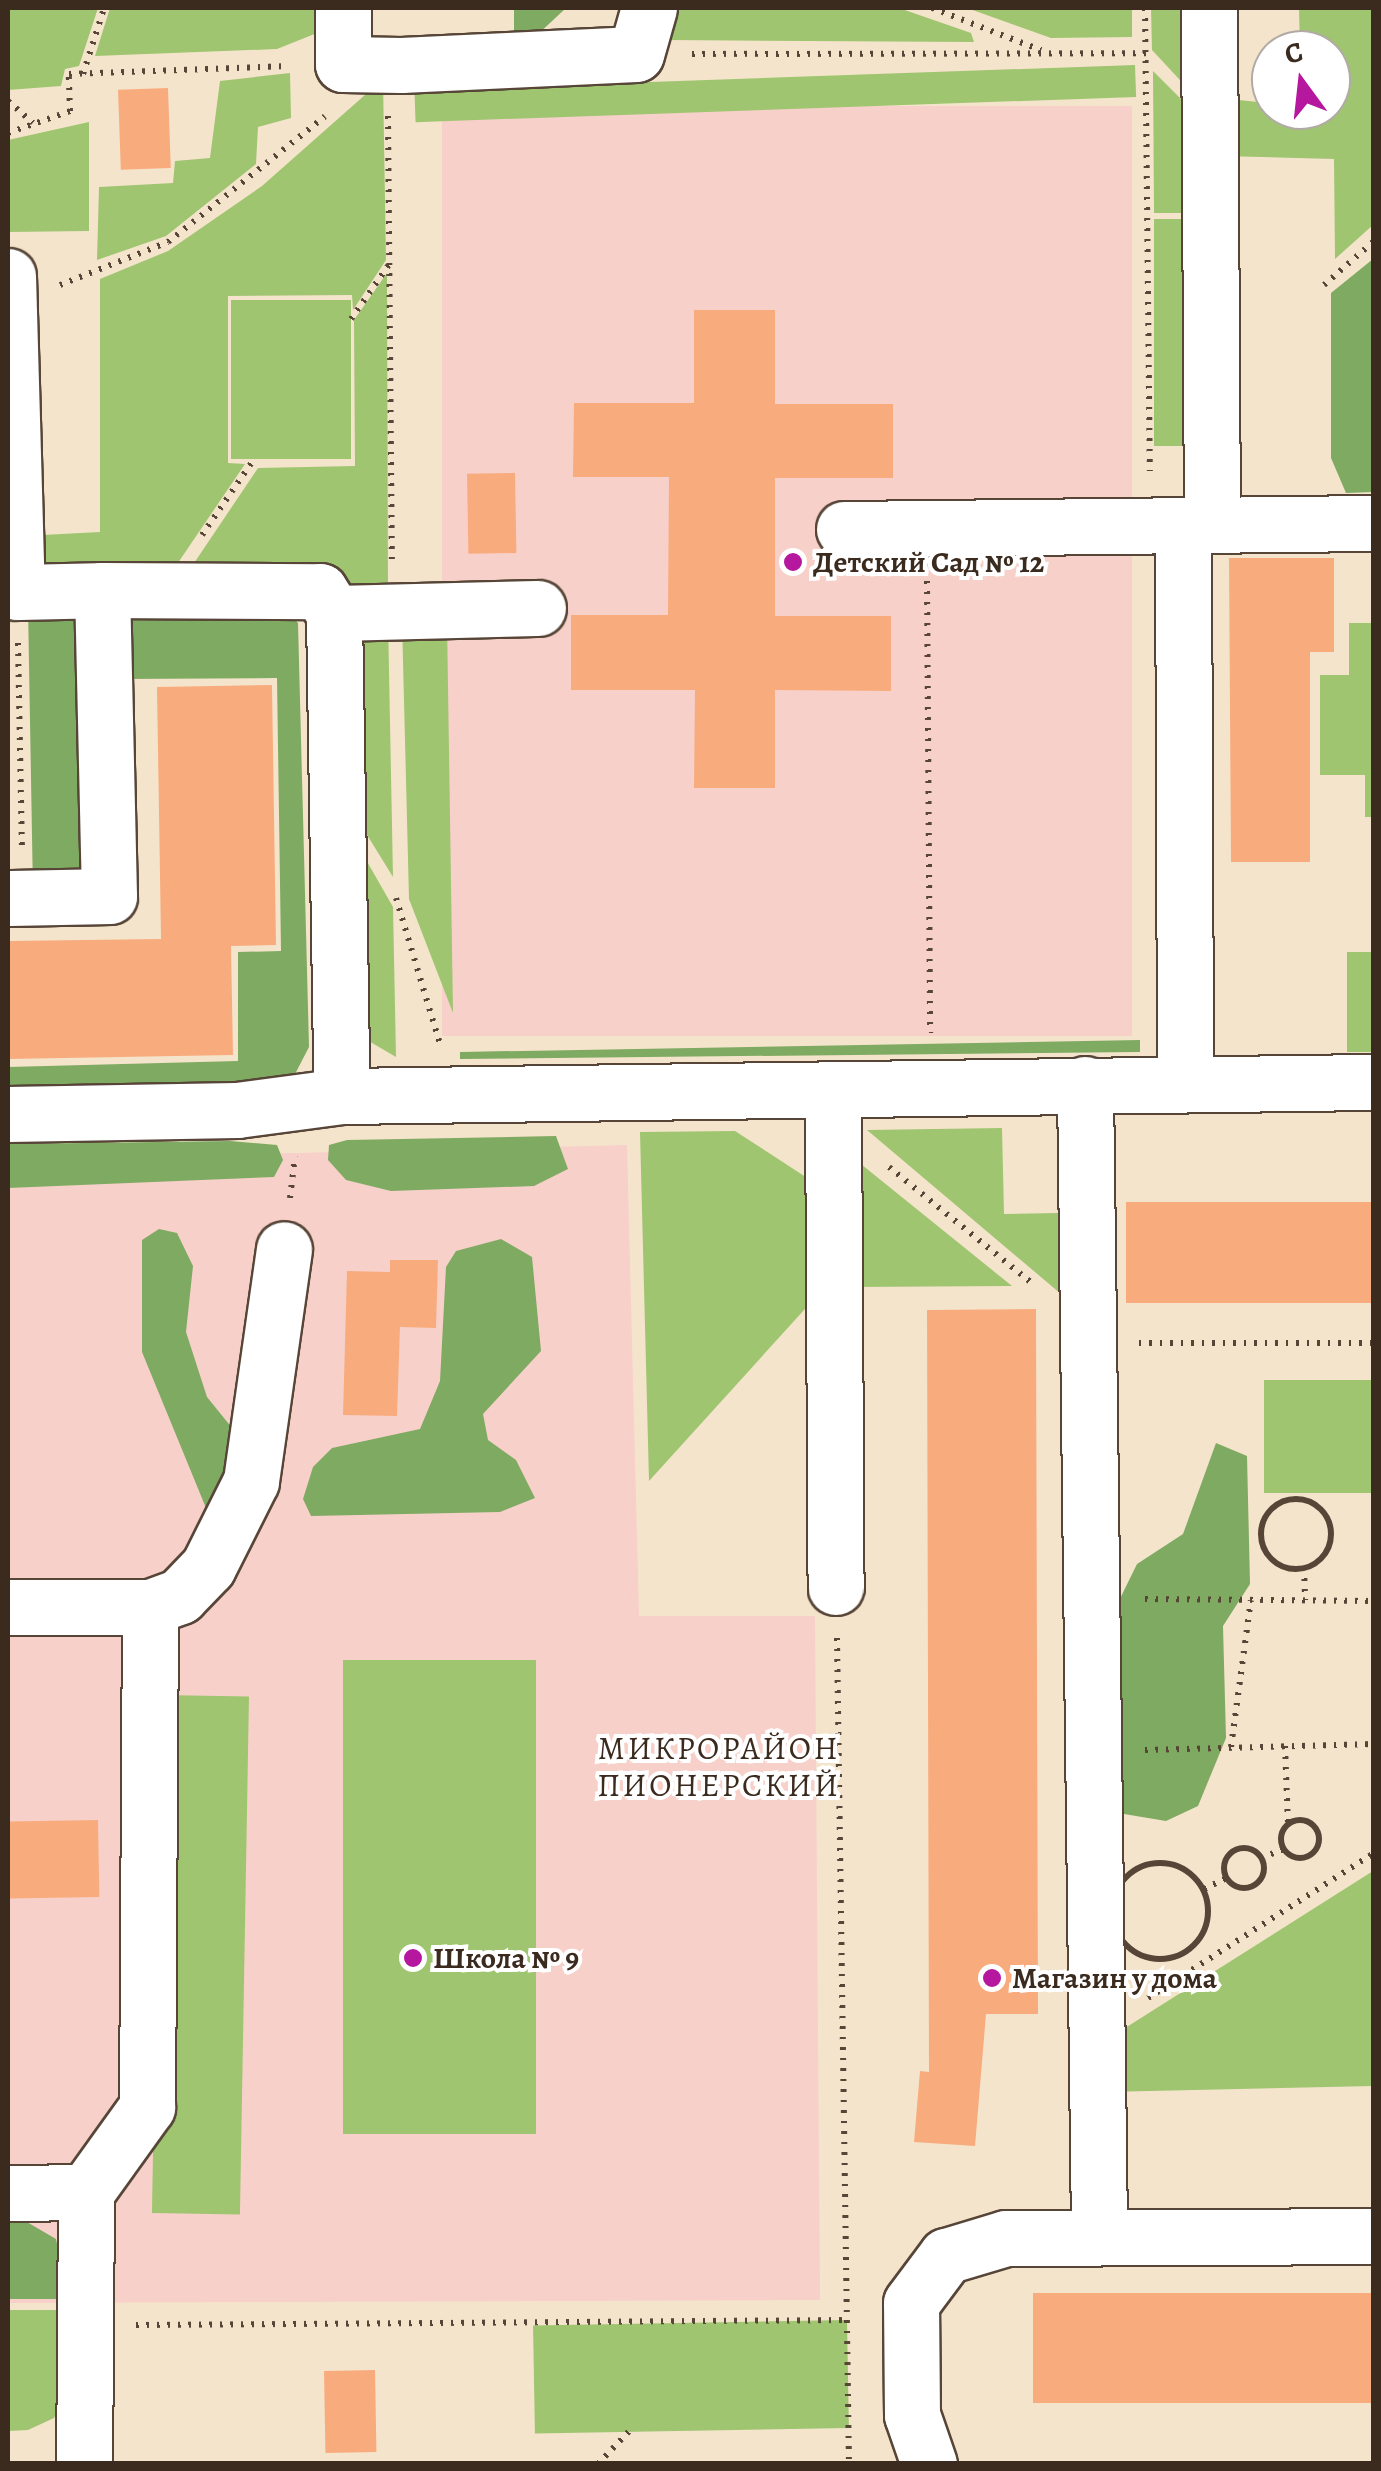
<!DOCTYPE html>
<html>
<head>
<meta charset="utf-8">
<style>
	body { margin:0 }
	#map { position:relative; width:1381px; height:2471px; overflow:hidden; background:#f5e4cc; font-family:Alegreya,serif }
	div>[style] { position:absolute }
	.built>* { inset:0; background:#f7d0ca; transform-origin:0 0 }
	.green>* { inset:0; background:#9fc570; transform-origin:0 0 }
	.forest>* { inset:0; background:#7faa62; transform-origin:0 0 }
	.building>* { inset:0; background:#f8ac7e; transform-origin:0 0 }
	.path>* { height:6px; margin-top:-3px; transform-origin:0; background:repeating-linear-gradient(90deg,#574638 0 2.5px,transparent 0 10.5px) }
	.path>.ring { margin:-3px; padding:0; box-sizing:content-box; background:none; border:6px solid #574638; border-radius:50% }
	.roads { filter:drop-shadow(2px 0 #574638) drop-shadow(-2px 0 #574638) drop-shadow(0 2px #574638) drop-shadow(0 -2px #574638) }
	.minor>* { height:55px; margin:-27.5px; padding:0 27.5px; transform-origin:27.5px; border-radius:27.5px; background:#fff }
	.dots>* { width:28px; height:28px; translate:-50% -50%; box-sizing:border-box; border:5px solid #fff; border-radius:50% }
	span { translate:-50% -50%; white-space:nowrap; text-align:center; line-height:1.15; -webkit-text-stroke:8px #fff; paint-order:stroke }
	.poi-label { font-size:30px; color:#3b2a1e; font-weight:700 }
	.left { translate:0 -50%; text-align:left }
	.neighbourhood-label { font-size:32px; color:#3b2a1e; letter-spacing:2.5px }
	.frame { position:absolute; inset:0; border:10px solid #3b2a1e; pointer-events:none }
	.north { position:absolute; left:1251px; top:30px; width:100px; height:100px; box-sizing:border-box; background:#fff; border:2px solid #b1aaa5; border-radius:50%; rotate:345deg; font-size:28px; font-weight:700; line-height:40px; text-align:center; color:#3b2a1e }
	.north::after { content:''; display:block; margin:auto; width:35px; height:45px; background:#b5179e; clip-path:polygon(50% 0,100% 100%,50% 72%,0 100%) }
</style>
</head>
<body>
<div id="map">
	<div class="built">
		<i style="left:1132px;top:106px;width:930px;height:690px;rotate:90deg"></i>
		<i style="clip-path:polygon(627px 1145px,639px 1616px,815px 1616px,820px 2300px,8px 2303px,8px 1160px)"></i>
	</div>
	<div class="green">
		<i style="clip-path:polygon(8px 8px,98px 8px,79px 66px,65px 69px,61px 86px,8px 90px)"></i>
		<i style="clip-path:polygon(110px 8px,322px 8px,317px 33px,277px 49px,95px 56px)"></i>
		<i style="clip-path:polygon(667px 8px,899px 8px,971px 33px,974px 42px,665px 40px)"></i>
		<i style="clip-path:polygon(967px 8px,1132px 8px,1132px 37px,1051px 38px)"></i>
		<i style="clip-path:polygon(1151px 8px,1204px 8px,1205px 107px,1152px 50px)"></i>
		<i style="clip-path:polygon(1299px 8px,1373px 8px,1373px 225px,1335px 259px,1334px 159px,1221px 156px,1220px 98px,1331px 110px,1331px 50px,1300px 50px)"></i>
		<i style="left:1135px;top:65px;width:32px;height:721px;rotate:88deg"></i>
		<i style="clip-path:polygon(1153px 71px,1204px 122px,1203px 213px,1154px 213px)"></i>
		<i style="clip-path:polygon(290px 73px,291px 118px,258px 127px,256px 164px,166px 236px,97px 260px,99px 187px,173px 183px,175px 161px,210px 158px,220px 81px)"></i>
		<i style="clip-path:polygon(383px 79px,386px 260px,353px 310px,352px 295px,228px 296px,228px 463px,245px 464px,165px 582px,25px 586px,23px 536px,100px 532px,100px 279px,168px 251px,262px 186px)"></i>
		<i style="clip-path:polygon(89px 122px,89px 231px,8px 232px,8px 140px)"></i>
		<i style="left:1154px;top:219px;width:49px;height:227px"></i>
		<i style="clip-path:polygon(387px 273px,388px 595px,182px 581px,258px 468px,355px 466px,354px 320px)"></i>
		<i style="left:231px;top:300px;width:120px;height:159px"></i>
		<i style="clip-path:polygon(388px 619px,393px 877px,356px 817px,350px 620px)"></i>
		<i style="clip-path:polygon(402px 621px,447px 621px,453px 1013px,409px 899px)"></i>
		<i style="clip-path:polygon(1349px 623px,1373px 623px,1373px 817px,1365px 817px,1365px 775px,1320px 775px,1320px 675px,1349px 675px)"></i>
		<i style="clip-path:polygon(357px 844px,393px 907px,396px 1057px,367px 1040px)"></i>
		<i style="left:1347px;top:952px;width:26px;height:100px"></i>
		<i style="clip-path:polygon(1002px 1128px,1004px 1214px,1059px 1213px,1061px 1294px,867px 1130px)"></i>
		<i style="clip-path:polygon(735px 1131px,815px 1183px,814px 1299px,649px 1481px,640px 1132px)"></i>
		<i style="clip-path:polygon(846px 1152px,1012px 1286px,851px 1287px)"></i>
		<i style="left:1373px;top:1380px;width:113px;height:109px;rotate:90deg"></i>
		<i style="left:536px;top:1660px;width:474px;height:193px;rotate:90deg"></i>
		<i style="left:161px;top:1695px;width:88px;height:518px;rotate:1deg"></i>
		<i style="clip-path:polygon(1373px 1871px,1373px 2086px,1105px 2092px,1103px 2042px)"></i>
		<i style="clip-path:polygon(8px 2310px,67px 2310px,65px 2396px,54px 2418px,28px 2430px,8px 2431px)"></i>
		<i style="left:847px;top:2320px;width:108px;height:314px;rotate:89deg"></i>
	</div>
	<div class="forest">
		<i style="clip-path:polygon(514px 8px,566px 8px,535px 37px,514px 42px)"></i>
		<i style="clip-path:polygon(1373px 259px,1373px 492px,1346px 493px,1331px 458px,1331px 293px)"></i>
		<i style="clip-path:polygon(119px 601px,284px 608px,298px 623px,309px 1047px,293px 1078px,8px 1104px,8px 1067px,238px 1061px,238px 952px,281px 951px,277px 678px,120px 679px)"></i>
		<i style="left:86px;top:606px;width:267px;height:58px;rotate:89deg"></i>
		<i style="clip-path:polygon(1140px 1040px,1140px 1052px,460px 1059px,460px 1052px)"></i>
		<i style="clip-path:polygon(556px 1136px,568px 1169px,534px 1186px,391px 1191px,346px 1180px,328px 1160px,329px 1145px,347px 1140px)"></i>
		<i style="clip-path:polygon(230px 1141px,277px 1145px,283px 1160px,274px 1177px,8px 1188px,8px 1144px)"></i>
		<i style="clip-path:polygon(159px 1229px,177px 1233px,193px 1266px,186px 1332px,207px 1397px,241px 1439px,222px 1504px,206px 1508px,142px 1352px,142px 1240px)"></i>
		<i style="clip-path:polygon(501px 1239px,532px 1257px,541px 1351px,483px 1414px,488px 1440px,516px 1460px,535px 1498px,500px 1512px,311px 1516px,303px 1499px,313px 1467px,332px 1448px,420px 1429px,440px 1381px,446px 1267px,456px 1251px)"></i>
		<i style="clip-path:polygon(1216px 1443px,1247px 1456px,1250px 1584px,1223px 1626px,1226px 1738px,1198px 1806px,1166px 1821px,1112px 1812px,1109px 1621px,1137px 1564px,1183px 1534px)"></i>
		<i style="clip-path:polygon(8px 2211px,56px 2239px,68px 2299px,8px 2299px)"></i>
	</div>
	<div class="building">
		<i style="left:168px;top:88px;width:80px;height:50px;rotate:88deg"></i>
		<i style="clip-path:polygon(694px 310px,775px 310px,775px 404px,893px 404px,893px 478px,775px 478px,775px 616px,891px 616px,891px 691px,775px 690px,775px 788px,694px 788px,695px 690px,571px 690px,571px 615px,668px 615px,669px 477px,573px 477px,574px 403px,694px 403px)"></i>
		<i style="left:515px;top:473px;width:80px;height:48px;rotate:89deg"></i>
		<i style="clip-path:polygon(1229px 558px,1334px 558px,1334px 652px,1310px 652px,1310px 862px,1231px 862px)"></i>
		<i style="clip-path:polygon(272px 685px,276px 945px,231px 946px,233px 1055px,8px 1059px,8px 941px,161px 939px,157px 687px)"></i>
		<i style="left:1374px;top:1202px;width:101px;height:248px;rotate:90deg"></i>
		<i style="clip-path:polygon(390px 1260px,438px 1260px,436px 1328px,400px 1327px,397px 1416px,343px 1415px,347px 1271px,390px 1272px)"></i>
		<i style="clip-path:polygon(1036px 1309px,1038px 2014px,986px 2014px,975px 2146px,914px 2142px,920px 2071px,929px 2072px,927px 1310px)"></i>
		<i style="left:98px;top:1820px;width:77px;height:90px;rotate:89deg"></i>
		<i style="left:1374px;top:2293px;width:110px;height:341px;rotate:90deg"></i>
		<i style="left:375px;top:2370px;width:82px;height:51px;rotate:89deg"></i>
	</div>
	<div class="path">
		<i style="left:932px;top:8px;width:117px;rotate:21.1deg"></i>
		<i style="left:1145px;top:8px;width:463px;rotate:89.4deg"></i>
		<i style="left:692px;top:54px;width:456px;rotate:-0.1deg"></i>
		<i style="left:83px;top:74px;width:69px;rotate:-72.3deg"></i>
		<i style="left:8px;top:101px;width:33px;rotate:41deg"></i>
		<i style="left:388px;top:116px;width:443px;rotate:89.5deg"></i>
		<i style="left:8px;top:133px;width:66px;rotate:-19.5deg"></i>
		<i style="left:70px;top:111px;width:37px;rotate:-92deg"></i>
		<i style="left:69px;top:74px;width:220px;rotate:-2.1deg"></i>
		<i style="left:60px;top:285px;width:116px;rotate:-21.7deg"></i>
		<i style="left:168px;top:242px;width:201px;rotate:-38.7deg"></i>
		<i style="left:1324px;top:285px;width:67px;rotate:-41.3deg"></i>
		<i style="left:351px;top:319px;width:68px;rotate:-55.1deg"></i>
		<i style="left:202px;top:535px;width:92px;rotate:-55.6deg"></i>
		<i style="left:927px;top:581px;width:452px;rotate:89.6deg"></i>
		<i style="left:18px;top:643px;width:203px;rotate:88.9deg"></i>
		<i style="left:396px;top:898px;width:152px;rotate:73.2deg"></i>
		<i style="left:889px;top:1167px;width:187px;rotate:39.1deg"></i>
		<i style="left:290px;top:1198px;width:42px;rotate:-83.2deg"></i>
		<i style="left:1139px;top:1343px;width:235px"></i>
		<i class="ring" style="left:1261px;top:1499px;width:64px;height:64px"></i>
		<i style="left:1304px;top:1568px;width:32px;rotate:88deg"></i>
		<i style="left:1145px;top:1599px;width:229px;rotate:0.5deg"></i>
		<i style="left:837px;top:1638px;width:826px;rotate:89.17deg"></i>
		<i style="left:1285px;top:1746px;width:78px;rotate:87.8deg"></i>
		<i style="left:1231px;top:1747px;width:148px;rotate:-82.3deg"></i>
		<i style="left:1145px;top:1750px;width:229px;rotate:-1.5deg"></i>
		<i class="ring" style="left:1281px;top:1820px;width:32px;height:32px"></i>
		<i class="ring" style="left:1224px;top:1848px;width:34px;height:34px"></i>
		<i style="left:1261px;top:1858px;width:25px;rotate:-21deg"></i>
		<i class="ring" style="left:1112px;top:1863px;width:90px;height:90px"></i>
		<i style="left:1204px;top:1889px;width:25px;rotate:-26deg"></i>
		<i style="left:1148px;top:1998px;width:269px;rotate:-32.7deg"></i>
		<i style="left:136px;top:2325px;width:713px;rotate:-0.4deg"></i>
		<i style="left:598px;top:2464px;width:50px;rotate:-46.6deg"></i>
	</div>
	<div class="roads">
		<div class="minor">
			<i style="left:343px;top:8px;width:56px;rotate:90deg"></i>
			<i style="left:343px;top:64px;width:58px;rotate:1deg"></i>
			<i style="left:401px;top:65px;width:235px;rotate:-2.7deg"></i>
			<i style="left:636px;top:54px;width:48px;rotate:-74.2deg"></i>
			<i style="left:1209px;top:8px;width:516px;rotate:89.67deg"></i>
			<i style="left:8px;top:276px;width:316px;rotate:88.4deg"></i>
			<i style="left:17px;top:592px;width:85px;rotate:-1.3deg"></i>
			<i style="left:1183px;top:525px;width:558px;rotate:89.79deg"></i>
			<i style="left:844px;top:529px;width:530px;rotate:-0.65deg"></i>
			<i style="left:334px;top:613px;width:204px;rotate:-1.4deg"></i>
			<i style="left:8px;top:898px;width:101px;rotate:-1.1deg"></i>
			<i style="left:109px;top:896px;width:306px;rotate:-91.3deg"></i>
			<i style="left:102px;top:590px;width:218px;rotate:0.3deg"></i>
			<i style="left:320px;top:591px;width:26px;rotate:58deg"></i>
			<i style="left:334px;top:613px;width:483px;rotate:89.1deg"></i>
			<i style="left:1085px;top:1084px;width:1151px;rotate:89.3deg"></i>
			<i style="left:833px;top:1094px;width:493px;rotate:89.7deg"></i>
			<i style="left:8px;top:1114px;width:229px;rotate:-1deg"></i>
			<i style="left:237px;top:1110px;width:106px;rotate:-7.6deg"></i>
			<i style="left:342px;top:1096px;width:1032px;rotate:-0.78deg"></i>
			<i style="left:8px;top:1607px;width:142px"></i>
			<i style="left:150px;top:1607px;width:500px;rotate:90.34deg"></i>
			<i style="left:147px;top:2107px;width:105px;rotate:125.7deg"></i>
			<i style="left:86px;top:2192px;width:272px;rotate:90.4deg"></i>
			<i style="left:150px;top:1607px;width:32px;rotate:-20deg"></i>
			<i style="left:180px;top:1596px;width:40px;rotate:-46deg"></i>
			<i style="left:208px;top:1567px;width:96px;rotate:-63.4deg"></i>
			<i style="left:251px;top:1481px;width:234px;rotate:-81.9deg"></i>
			<i style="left:8px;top:2193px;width:78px;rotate:-0.7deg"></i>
			<i style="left:929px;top:2464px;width:52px;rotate:-109.1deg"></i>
			<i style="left:912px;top:2415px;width:112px;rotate:-90.5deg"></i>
			<i style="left:911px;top:2303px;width:59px;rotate:-53.3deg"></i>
			<i style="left:946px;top:2256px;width:63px;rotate:-16.7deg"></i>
			<i style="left:1006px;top:2238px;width:368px;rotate:-0.3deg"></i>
		</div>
	</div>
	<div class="dots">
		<i style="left:793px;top:562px;background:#b5179e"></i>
		<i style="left:413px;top:1958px;background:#b5179e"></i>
		<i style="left:992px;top:1978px;background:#b5179e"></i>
	</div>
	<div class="poi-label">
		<span class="left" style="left:813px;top:562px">Детский Сад № 12</span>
		<span class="left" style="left:433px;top:1958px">Школа № 9</span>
		<span class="left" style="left:1012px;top:1978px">Магазин у дома</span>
	</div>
	<div class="neighbourhood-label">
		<span style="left:719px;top:1767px">МИКРОРАЙОН<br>ПИОНЕРСКИЙ</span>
	</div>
	<div class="frame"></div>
	<div class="north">С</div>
</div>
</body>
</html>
